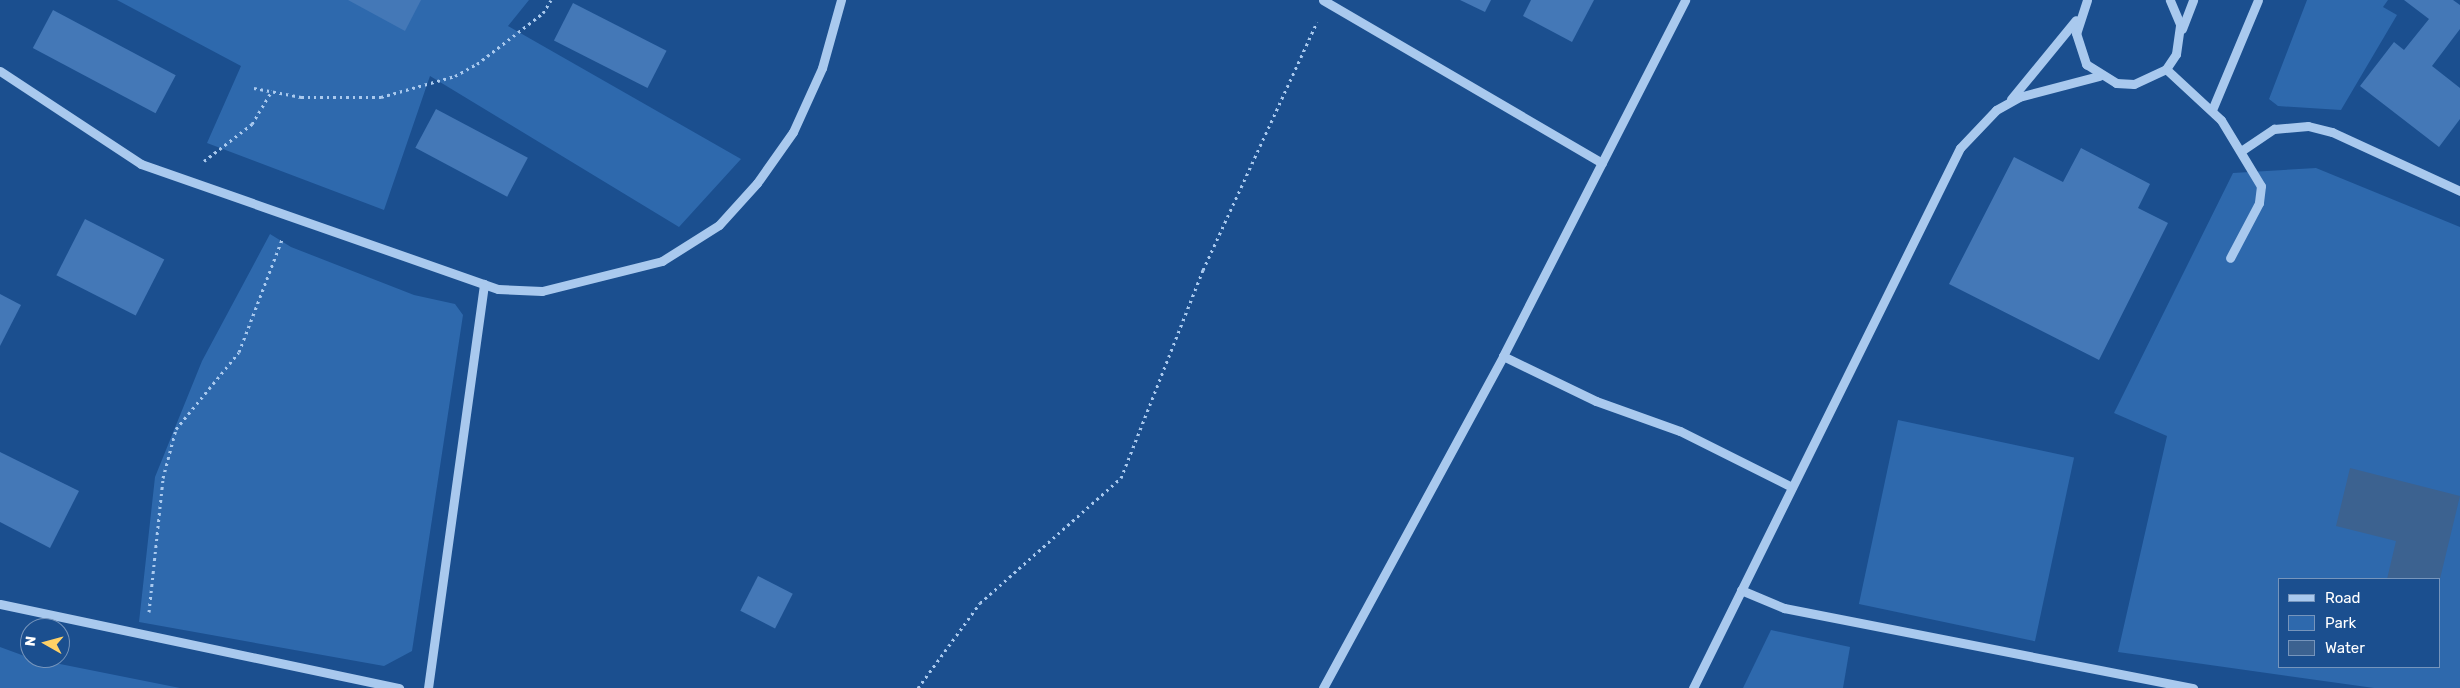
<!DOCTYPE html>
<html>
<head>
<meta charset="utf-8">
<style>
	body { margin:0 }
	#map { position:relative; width:2460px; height:688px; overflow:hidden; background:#1b4f8f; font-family:Rubik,sans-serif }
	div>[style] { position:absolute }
	.green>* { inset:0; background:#2e69ad; transform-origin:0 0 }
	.water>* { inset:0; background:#3c6290 }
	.building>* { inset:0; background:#4478b7; transform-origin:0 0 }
	.path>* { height:3px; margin-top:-1.5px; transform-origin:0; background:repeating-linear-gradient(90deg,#a9c9ee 0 2.5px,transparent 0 6.5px) }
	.minor>* { height:9px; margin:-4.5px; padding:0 4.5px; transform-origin:4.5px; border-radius:4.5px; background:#a9c9ee }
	span { translate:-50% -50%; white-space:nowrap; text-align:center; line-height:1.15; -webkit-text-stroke:5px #1b4f8f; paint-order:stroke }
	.legend { position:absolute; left:2278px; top:578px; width:162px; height:90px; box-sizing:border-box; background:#1b4f8f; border:1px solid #7695bc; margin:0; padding:6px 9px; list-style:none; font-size:15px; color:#fff }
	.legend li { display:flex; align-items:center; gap:10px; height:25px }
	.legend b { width:25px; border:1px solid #7695bc }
	.north { position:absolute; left:20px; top:618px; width:50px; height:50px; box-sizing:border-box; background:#1b4f8f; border:1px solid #7695bc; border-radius:50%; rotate:277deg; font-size:14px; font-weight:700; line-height:20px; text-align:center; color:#fff }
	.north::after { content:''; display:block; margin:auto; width:18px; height:22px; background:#ffd166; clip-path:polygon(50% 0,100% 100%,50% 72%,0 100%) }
</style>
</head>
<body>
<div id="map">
	<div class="green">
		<i style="clip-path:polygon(117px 0,529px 0,508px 26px,741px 159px,679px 227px,430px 76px,384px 210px,207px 143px,241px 66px)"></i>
		<i style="clip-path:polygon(2307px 0,2388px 0,2383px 7px,2397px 15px,2341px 110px,2278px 106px,2269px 99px)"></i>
		<i style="clip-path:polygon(evenodd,2316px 168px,2460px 227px,2460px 688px,2374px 688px,2118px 652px,2167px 436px,2114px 413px,2233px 173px,2316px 168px,2279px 579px,2439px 579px,2439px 667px,2279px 667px,2279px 579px)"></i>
		<i style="clip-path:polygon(270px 234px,291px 247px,414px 295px,455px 304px,463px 315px,412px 651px,384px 666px,139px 622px,155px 477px,202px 361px)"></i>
		<i style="left:1898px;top:420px;width:180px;height:188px;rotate:12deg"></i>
		<i style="clip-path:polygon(1771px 630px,1850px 647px,1843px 688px,1743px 688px)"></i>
		<i style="clip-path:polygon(0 647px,30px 658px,180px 688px,0 688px)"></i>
	</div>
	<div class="water">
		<i style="clip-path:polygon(2350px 468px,2460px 496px,2439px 583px,2387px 579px,2396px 541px,2336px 526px)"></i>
	</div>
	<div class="building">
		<i style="clip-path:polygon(348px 0,421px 0,405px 31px)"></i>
		<i style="clip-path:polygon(1460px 0,1491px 0,1485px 12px)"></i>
		<i style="clip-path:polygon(1531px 0,1594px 0,1572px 42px,1523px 16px)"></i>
		<i style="clip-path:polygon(2404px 0,2453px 0,2460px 5px,2460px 29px,2432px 66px,2460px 88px,2460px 119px,2439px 147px,2360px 86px,2394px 42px,2404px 50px,2429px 19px)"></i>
		<i style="left:573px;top:3px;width:105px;height:42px;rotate:27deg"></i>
		<i style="left:53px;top:10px;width:139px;height:43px;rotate:28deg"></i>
		<i style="left:436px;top:109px;width:104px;height:44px;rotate:28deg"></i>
		<i style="clip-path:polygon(2081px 148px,2150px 184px,2138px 208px,2168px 223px,2099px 360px,1949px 284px,2014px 157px,2063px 182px)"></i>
		<i style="left:85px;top:219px;width:89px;height:63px;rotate:27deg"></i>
		<i style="clip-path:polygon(0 294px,21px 305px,0 346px)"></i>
		<i style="clip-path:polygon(0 452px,79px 491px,50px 548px,0 522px)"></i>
		<i style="left:758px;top:576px;width:39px;height:39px;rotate:27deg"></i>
	</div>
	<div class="path">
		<i style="left:254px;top:88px;width:48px;rotate:10.8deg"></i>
		<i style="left:301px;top:97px;width:80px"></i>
		<i style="left:381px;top:97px;width:77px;rotate:-15.8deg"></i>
		<i style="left:455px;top:76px;width:25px;rotate:-29deg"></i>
		<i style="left:477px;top:64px;width:83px;rotate:-37.7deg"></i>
		<i style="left:543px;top:13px;width:15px;rotate:-58deg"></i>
		<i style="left:204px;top:161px;width:61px;rotate:-37.6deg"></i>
		<i style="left:252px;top:124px;width:39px;rotate:-59deg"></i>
		<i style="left:149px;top:612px;width:135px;rotate:-84deg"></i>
		<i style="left:163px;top:478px;width:51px;rotate:-75.1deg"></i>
		<i style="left:176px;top:429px;width:99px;rotate:-50.7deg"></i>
		<i style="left:239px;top:352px;width:123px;rotate:-69.1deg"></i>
		<i style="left:918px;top:688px;width:105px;rotate:-53.9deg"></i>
		<i style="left:980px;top:603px;width:188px;rotate:-41.6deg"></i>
		<i style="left:1121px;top:478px;width:224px;rotate:-68.5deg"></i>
		<i style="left:1203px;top:270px;width:273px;rotate:-65.3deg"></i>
	</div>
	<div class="minor">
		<i style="left:1323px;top:0;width:323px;rotate:30.3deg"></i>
		<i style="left:2087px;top:0;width:35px;rotate:108deg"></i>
		<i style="left:2076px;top:33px;width:33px;rotate:72deg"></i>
		<i style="left:2086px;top:64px;width:36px;rotate:32deg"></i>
		<i style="left:2116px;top:83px;width:18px;rotate:3deg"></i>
		<i style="left:2134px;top:84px;width:35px;rotate:-25deg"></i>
		<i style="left:2166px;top:69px;width:18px;rotate:-56deg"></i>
		<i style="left:2176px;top:54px;width:30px;rotate:-82deg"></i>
		<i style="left:2180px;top:24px;width:26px;rotate:-113deg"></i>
		<i style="left:2182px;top:29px;width:31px;rotate:-69deg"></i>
		<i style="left:2166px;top:69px;width:75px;rotate:42.8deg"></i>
		<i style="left:2221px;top:120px;width:77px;rotate:58.8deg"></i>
		<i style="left:2261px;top:186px;width:17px;rotate:97deg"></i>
		<i style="left:2259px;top:203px;width:62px;rotate:117.8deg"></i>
		<i style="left:0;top:71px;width:169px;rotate:33.4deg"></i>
		<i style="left:141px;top:164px;width:378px;rotate:19.3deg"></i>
		<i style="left:498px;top:289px;width:44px;rotate:2.6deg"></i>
		<i style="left:542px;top:291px;width:124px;rotate:-14deg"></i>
		<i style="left:662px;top:261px;width:67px;rotate:-32.3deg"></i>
		<i style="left:719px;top:225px;width:57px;rotate:-47.9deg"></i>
		<i style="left:757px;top:183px;width:62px;rotate:-54.8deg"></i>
		<i style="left:793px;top:132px;width:70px;rotate:-65.6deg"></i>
		<i style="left:822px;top:68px;width:71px;rotate:-74.4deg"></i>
		<i style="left:2011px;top:99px;width:102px;rotate:-50.6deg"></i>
		<i style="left:2212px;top:110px;width:119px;rotate:-67.3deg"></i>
		<i style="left:2241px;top:151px;width:40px;rotate:-34deg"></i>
		<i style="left:2274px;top:129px;width:34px;rotate:-5deg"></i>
		<i style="left:2308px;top:126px;width:25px;rotate:14deg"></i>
		<i style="left:2332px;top:132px;width:141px;rotate:24.7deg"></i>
		<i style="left:1503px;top:356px;width:103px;rotate:25.8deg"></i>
		<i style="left:1596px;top:401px;width:89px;rotate:19.7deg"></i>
		<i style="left:1680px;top:431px;width:125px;rotate:26.6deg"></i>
		<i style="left:1741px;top:590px;width:47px;rotate:22.7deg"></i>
		<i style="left:1784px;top:608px;width:417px;rotate:11.1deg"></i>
		<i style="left:0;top:604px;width:408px;rotate:11.9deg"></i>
		<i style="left:428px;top:688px;width:408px;rotate:-82.1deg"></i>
		<i style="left:1323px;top:688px;width:378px;rotate:-61.5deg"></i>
		<i style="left:1503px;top:356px;width:400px;rotate:-62.9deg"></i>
		<i style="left:1693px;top:688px;width:602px;rotate:-63.69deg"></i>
		<i style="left:1960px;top:148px;width:52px;rotate:-46.5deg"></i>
		<i style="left:1996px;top:110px;width:26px;rotate:-29deg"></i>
		<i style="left:2019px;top:97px;width:83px;rotate:-14.7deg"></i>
	</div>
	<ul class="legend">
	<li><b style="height:6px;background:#a9c9ee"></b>Road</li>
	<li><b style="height:14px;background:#2e69ad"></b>Park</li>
	<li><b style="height:14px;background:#3c6290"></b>Water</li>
	</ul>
	<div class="north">N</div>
</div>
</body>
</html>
